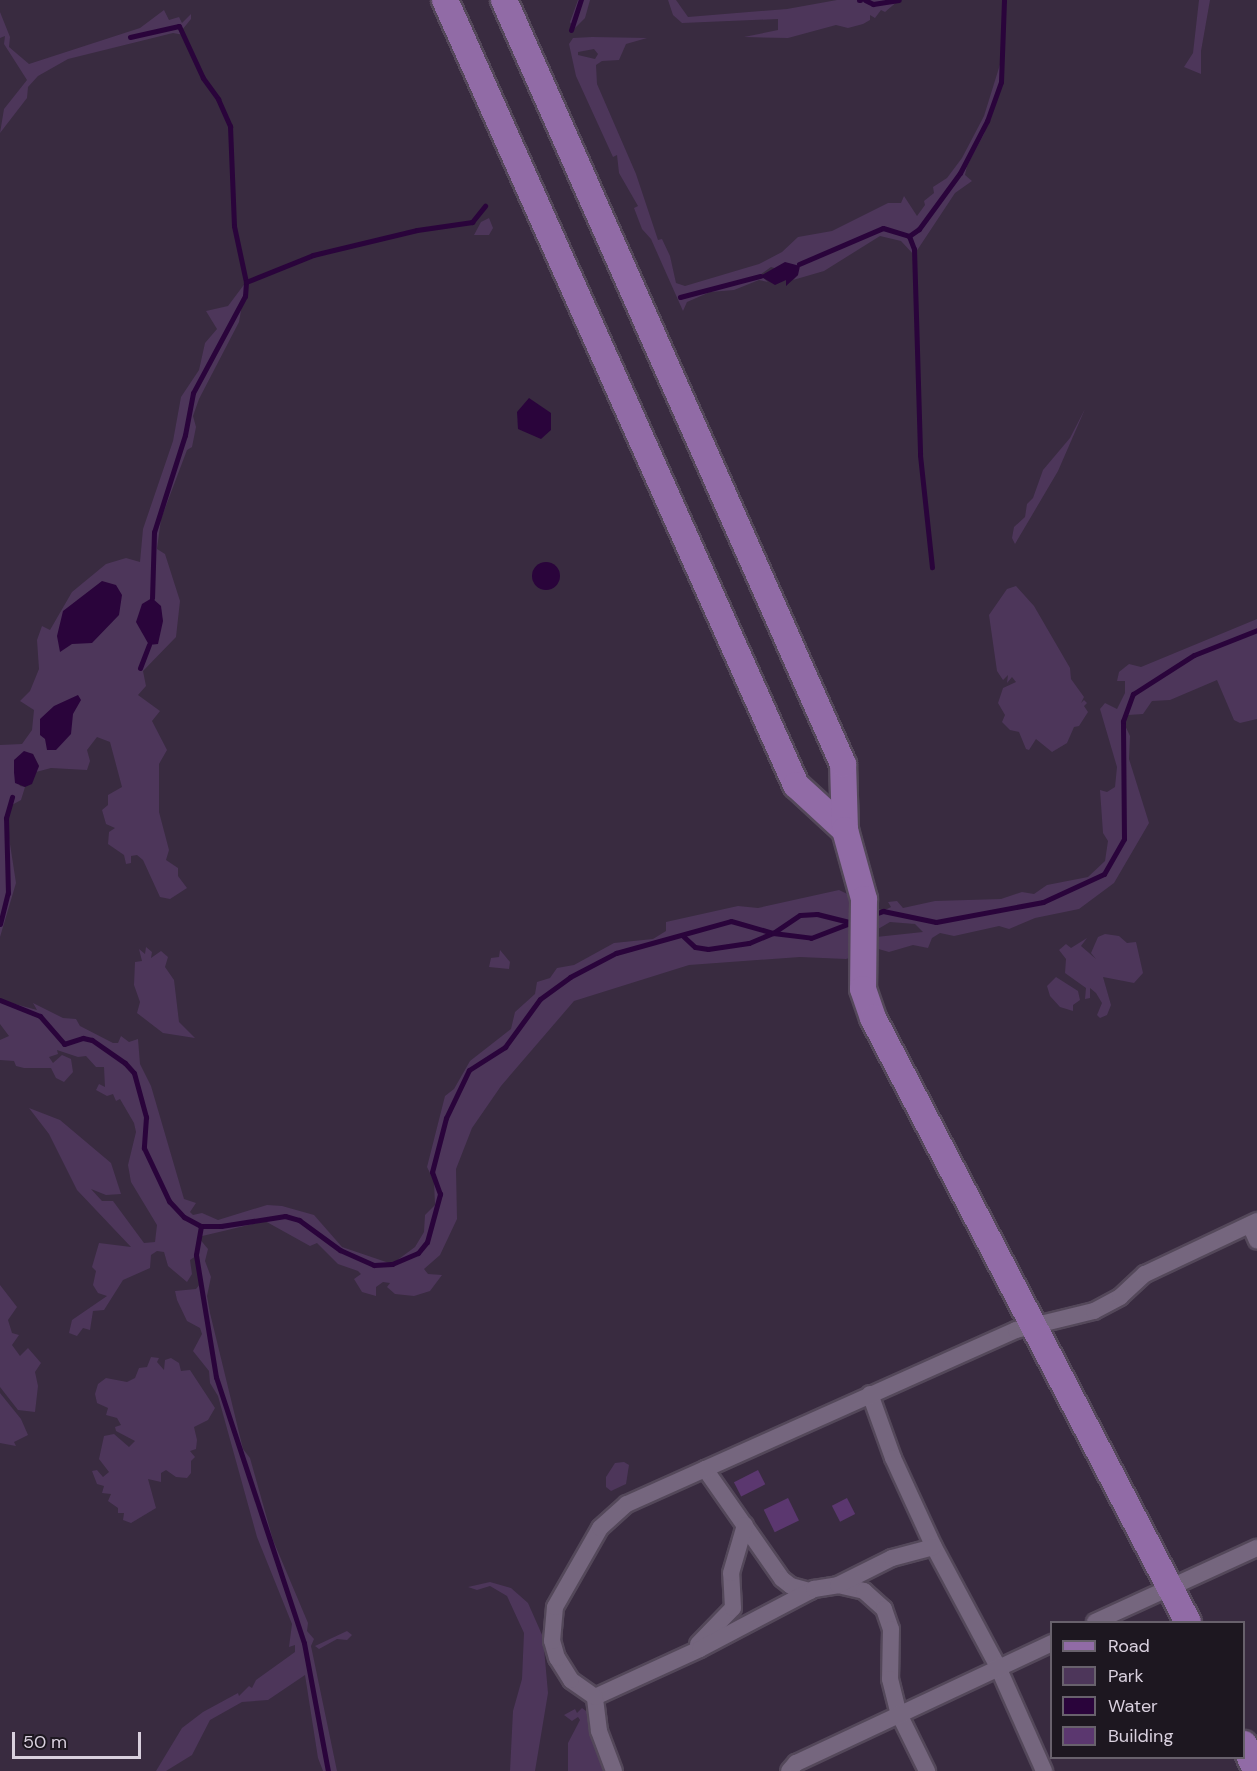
<!DOCTYPE html>
<html>
<head>
<meta charset="utf-8">
<style>
	body { margin:0 }
	#map { position:relative; width:1257px; height:1771px; overflow:hidden; background:#392b40; font-family:"DM Sans",sans-serif }
	div>[style] { position:absolute }
	.green>* { inset:0; background:#4d365a }
	.water>* { inset:0; background:#2a043b }
	.round { border-radius:50% }
	.stream>* { height:5px; margin:-2.5px; padding:0 2.5px; transform-origin:2.5px; border-radius:2.5px; background:#2a043b }
	.building>* { inset:0; background:#5b376f; transform-origin:0 0 }
	.roads { filter:drop-shadow(2px 0 #54485a) drop-shadow(-2px 0 #54485a) drop-shadow(0 2px #54485a) drop-shadow(0 -2px #54485a) }
	.street>* { height:16px; margin:-8px; padding:0 8px; transform-origin:8px; border-radius:8px; background:#75667e }
	.primary>* { height:26px; margin:-13px; padding:0 13px; transform-origin:13px; border-radius:13px; background:#916ba6 }
	span { translate:-50% -50%; white-space:nowrap; text-align:center; line-height:1.15; -webkit-text-stroke:5px #1d1720; paint-order:stroke }
	.legend { position:absolute; left:1050px; top:1621px; width:195px; height:138px; box-sizing:border-box; background:#1d1720; border:2px solid #68616c; margin:0; padding:8px 10px; list-style:none; font-size:18px; color:#d9d0de }
	.legend li { display:flex; align-items:center; gap:12px; height:30px }
	.legend b { width:30px; border:2px solid #68616c }
	.scale { position:absolute; left:12px; top:1732px; width:129px; height:27px; box-sizing:border-box; border:3px solid #d9d0de; border-top:0; padding-left:8px; font-size:18px; line-height:21px; white-space:nowrap; color:#d9d0de; -webkit-text-stroke:4px #1d1720; paint-order:stroke }
</style>
</head>
<body>
<div id="map">
	<div class="green">
		<i style="clip-path:polygon(578px 0,590px 0,585px 18px,574px 29px,570px 22px)"></i>
		<i style="clip-path:polygon(668px 0,676px 0,688px 17px,787px 9px,837px 0,899px 0,885px 12px,881px 10px,875px 18px,870px 15px,870px 20px,863px 24px,848px 28px,836px 25px,788px 38px,744px 37px,778px 30px,778px 19px,682px 23px,673px 15px)"></i>
		<i style="clip-path:polygon(1199px 0,1210px 0,1201px 51px,1201px 74px,1184px 67px,1193px 53px)"></i>
		<i style="clip-path:polygon(164px 10px,169px 20px,179px 17px,182px 23px,191px 14px,191px 19px,182px 30px,184px 35px,173px 33px,68px 59px,38px 76px,28px 87px,27px 98px,0 133px,4px 109px,27px 80px,4px 44px,5px 36px,0 38px,0 12px,10px 37px,9px 47px,29px 64px,140px 28px)"></i>
		<i style="clip-path:polygon(evenodd,592px 37px,647px 38px,626px 44px,619px 60px,602px 61px,596px 65px,597px 84px,636px 174px,658px 240px,662px 239px,670px 256px,676px 283px,685px 286px,759px 264px,782px 252px,798px 237px,832px 231px,888px 203px,901px 203px,904px 196px,917px 216px,925px 205px,924px 201px,934px 193px,933px 187px,947px 178px,962px 158px,984px 116px,1002px 58px,1001px 81px,984px 134px,967px 166px,965px 175px,972px 181px,955px 193px,914px 255px,901px 241px,880px 236px,824px 271px,793px 280px,798px 275px,771px 267px,760px 275px,768px 282px,759px 280px,734px 290px,710px 292px,687px 302px,683px 311px,651px 239px,642px 229px,634px 208px,638px 206px,619px 173px,617px 155px,613px 157px,576px 76px,569px 44px,573px 38px,592px 37px,594px 49px,598px 54px,595px 59px,578px 55px,578px 52px,594px 49px)"></i>
		<i style="clip-path:polygon(489px 218px,493px 228px,489px 235px,474px 235px,481px 222px)"></i>
		<i style="clip-path:polygon(246px 282px,239px 322px,199px 399px,193px 416px,196px 427px,192px 447px,187px 450px,161px 519px,157px 549px,165px 554px,180px 601px,176px 637px,143px 671px,146px 686px,138px 695px,160px 711px,152px 721px,167px 750px,159px 764px,159px 812px,169px 850px,166px 860px,178px 868px,178px 876px,187px 888px,170px 899px,160px 897px,143px 860px,137px 855px,131px 856px,131px 863px,126px 864px,124px 855px,108px 844px,109px 832px,115px 828px,106px 824px,102px 810px,108px 805px,108px 795px,122px 787px,110px 742px,97px 737px,87px 750px,90px 761px,87px 770px,51px 768px,36px 772px,39px 766px,33px 754px,28px 753px,19px 756px,14px 772px,20px 786px,25px 787px,21px 800px,10px 806px,6px 818px,16px 883px,0 937px,0 745px,22px 744px,32px 730px,34px 710px,20px 701px,30px 691px,39px 669px,37px 640px,42px 626px,50px 630px,72px 592px,106px 564px,126px 558px,140px 562px,143px 529px,173px 441px,181px 397px,199px 370px,205px 343px,217px 329px,206px 311px,228px 306px)"></i>
		<i style="clip-path:polygon(1085px 409px,1058px 471px,1015px 544px,1012px 538px,1014px 527px,1025px 517px,1027px 504px,1033px 498px,1043px 470px,1070px 438px)"></i>
		<i style="clip-path:polygon(1016px 586px,1034px 606px,1070px 668px,1071px 679px,1084px 697px,1081px 703px,1084px 700px,1087px 703px,1084px 706px,1088px 712px,1079px 726px,1074px 727px,1067px 743px,1052px 752px,1036px 739px,1029px 750px,1026px 749px,1019px 732px,1010px 730px,1002px 722px,1005px 715px,998px 703px,1003px 688px,1016px 682px,1012px 677px,1007px 683px,1008px 675px,1003px 680px,997px 671px,989px 615px,1007px 589px)"></i>
		<i style="clip-path:polygon(1257px 619px,1257px 719px,1240px 723px,1234px 720px,1217px 680px,1170px 700px,1152px 701px,1143px 714px,1128px 715px,1123px 721px,1130px 736px,1129px 759px,1149px 823px,1114px 883px,1079px 909px,1035px 918px,1009px 929px,999px 926px,954px 936px,940px 933px,932px 938px,928px 948px,913px 945px,889px 952px,875px 948px,876px 937px,923px 932px,915px 924px,890px 922px,873px 932px,862px 954px,846px 959px,800px 957px,689px 965px,574px 1001px,501px 1086px,472px 1128px,456px 1169px,457px 1219px,440px 1255px,424px 1269px,428px 1274px,442px 1275px,430px 1291px,414px 1296px,395px 1294px,387px 1287px,390px 1283px,383px 1282px,376px 1287px,376px 1296px,362px 1292px,354px 1279px,361px 1274px,358px 1271px,338px 1264px,317px 1243px,310px 1246px,265px 1221px,198px 1237px,208px 1249px,205px 1261px,211px 1277px,207px 1296px,210px 1313px,243px 1449px,250px 1458px,273px 1540px,308px 1623px,307px 1631px,314px 1639px,311px 1646px,337px 1771px,323px 1771px,318px 1758px,305px 1675px,268px 1700px,242px 1702px,210px 1720px,192px 1755px,166px 1771px,156px 1771px,182px 1728px,203px 1712px,238px 1693px,239px 1696px,249px 1686px,252px 1688px,256px 1680px,295px 1652px,295px 1645px,289px 1647px,292px 1624px,257px 1537px,218px 1396px,210px 1383px,209px 1371px,193px 1351px,202px 1334px,200px 1328px,187px 1321px,177px 1300px,175px 1291px,196px 1289px,200px 1284px,196px 1256px,190px 1260px,192px 1274px,187px 1282px,168px 1266px,164px 1252px,157px 1251px,151px 1255px,150px 1268px,123px 1280px,104px 1310px,93px 1311px,90px 1330px,83px 1328px,77px 1336px,69px 1333px,72px 1320px,107px 1296px,98px 1293px,93px 1285px,96px 1271px,92px 1267px,99px 1243px,131px 1247px,77px 1190px,49px 1134px,29px 1108px,60px 1120px,111px 1163px,121px 1194px,106px 1195px,91px 1189px,102px 1201px,113px 1201px,144px 1243px,155px 1242px,157px 1225px,131px 1182px,128px 1165px,136px 1132px,134px 1123px,120px 1099px,116px 1101px,113px 1094px,107px 1096px,96px 1090px,99px 1084px,105px 1087px,104px 1067px,96px 1067px,86px 1056px,78px 1057px,57px 1050px,58px 1054px,49px 1057px,53px 1063px,62px 1055px,71px 1059px,73px 1072px,64px 1082px,56px 1078px,51px 1068px,24px 1068px,16px 1066px,14px 1061px,0 1060px,0 1040px,9px 1036px,0 1024px,0 1000px,37px 1010px,33px 1003px,63px 1018px,76px 1019px,80px 1026px,113px 1043px,118px 1043px,121px 1036px,129px 1042px,138px 1039px,140px 1064px,151px 1086px,184px 1199px,196px 1203px,190px 1212px,193px 1215px,202px 1213px,218px 1220px,267px 1205px,282px 1206px,314px 1215px,342px 1247px,392px 1264px,415px 1247px,424px 1232px,425px 1215px,435px 1205px,434px 1181px,427px 1167px,445px 1096px,454px 1089px,470px 1061px,511px 1029px,515px 1012px,535px 994px,537px 982px,550px 978px,557px 968px,574px 965px,614px 943px,653px 939px,666px 931px,666px 922px,738px 906px,758px 908px,839px 890px,883px 911px,891px 907px,888px 902px,897px 901px,903px 908px,935px 901px,1001px 899px,1022px 892px,1034px 894px,1047px 885px,1088px 877px,1105px 861px,1108px 841px,1103px 833px,1100px 790px,1107px 792px,1115px 787px,1117px 767px,1100px 709px,1105px 703px,1117px 709px,1125px 693px,1125px 681px,1117px 681px,1119px 672px,1129px 664px,1141px 667px)"></i>
		<i style="clip-path:polygon(1105px 934px,1119px 936px,1127px 943px,1136px 942px,1143px 973px,1134px 983px,1103px 977px,1111px 1005px,1107px 1015px,1100px 1018px,1097px 1015px,1102px 1003px,1096px 993px,1090px 988px,1090px 998px,1085px 999px,1086px 988px,1065px 973px,1066px 959px,1059px 950px,1066px 944px,1071px 948px,1087px 938px,1081px 946px,1096px 959px,1091px 953px,1098px 937px)"></i>
		<i style="clip-path:polygon(146px 947px,152px 952px,151px 958px,161px 951px,168px 957px,165px 967px,174px 980px,179px 1022px,195px 1038px,163px 1033px,137px 1013px,140px 1002px,134px 985px,135px 962px,142px 961px,139px 949px,145px 954px)"></i>
		<i style="clip-path:polygon(500px 950px,510px 962px,509px 969px,489px 967px,491px 958px,499px 957px)"></i>
		<i style="clip-path:polygon(1056px 977px,1078px 991px,1080px 1000px,1073px 1005px,1073px 1011px,1060px 1007px,1050px 996px,1047px 986px)"></i>
		<i style="clip-path:polygon(0 1285px,17px 1307px,8px 1320px,12px 1333px,19px 1335px,12px 1345px,20px 1356px,28px 1348px,41px 1363px,35px 1372px,38px 1386px,35px 1412px,18px 1410px,0 1387px)"></i>
		<i style="clip-path:polygon(151px 1357px,159px 1358px,157px 1362px,164px 1370px,165px 1360px,171px 1358px,179px 1363px,181px 1371px,190px 1370px,215px 1408px,208px 1420px,194px 1427px,197px 1440px,196px 1449px,190px 1451px,195px 1457px,191px 1461px,191px 1473px,187px 1478px,176px 1477px,166px 1470px,161px 1473px,161px 1482px,148px 1479px,156px 1508px,131px 1523px,123px 1520px,124px 1513px,118px 1513px,118px 1508px,108px 1501px,111px 1494px,102px 1493px,104px 1486px,97px 1484px,92px 1471px,97px 1470px,103px 1477px,109px 1472px,99px 1459px,104px 1436px,114px 1434px,129px 1447px,135px 1441px,116px 1431px,115px 1427px,121px 1425px,117px 1418px,106px 1415px,108px 1408px,97px 1403px,95px 1394px,98px 1384px,106px 1378px,127px 1382px,135px 1378px,139px 1368px,147px 1367px)"></i>
		<i style="clip-path:polygon(0 1393px,21px 1419px,28px 1435px,14px 1442px,16px 1446px,0 1443px)"></i>
		<i style="clip-path:polygon(624px 1462px,629px 1465px,626px 1484px,611px 1491px,606px 1487px,606px 1477px,615px 1463px)"></i>
		<i style="clip-path:polygon(490px 1582px,511px 1588px,528px 1603px,543px 1637px,548px 1693px,535px 1771px,510px 1771px,513px 1711px,522px 1679px,524px 1633px,507px 1596px,490px 1586px,477px 1590px,468px 1587px)"></i>
		<i style="clip-path:polygon(347px 1631px,352px 1635px,347px 1640px,337px 1639px,319px 1649px,315px 1646px)"></i>
		<i style="clip-path:polygon(582px 1708px,590px 1714px,605px 1771px,568px 1771px,568px 1743px,580px 1720px,578px 1717px,572px 1721px,564px 1715px,575px 1709px,577px 1713px)"></i>
	</div>
	<div class="water">
		<i style="clip-path:polygon(785px 262px,800px 266px,798px 275px,786px 286px,786px 280px,775px 285px,760px 276px)"></i>
		<i style="clip-path:polygon(529px 398px,551px 413px,551px 430px,541px 439px,518px 429px,517px 412px)"></i>
		<i class="round" style="left:532px;top:562px;width:28px;height:28px"></i>
		<i style="clip-path:polygon(102px 581px,116px 585px,122px 595px,119px 615px,92px 643px,72px 644px,60px 652px,57px 636px,63px 611px)"></i>
		<i style="clip-path:polygon(152px 598px,161px 606px,163px 621px,158px 644px,149px 645px,136px 622px,142px 604px)"></i>
		<i style="clip-path:polygon(78px 695px,81px 700px,73px 714px,71px 734px,56px 750px,47px 750px,45px 739px,40px 735px,40px 719px,54px 706px)"></i>
		<i style="clip-path:polygon(24px 751px,33px 754px,39px 766px,32px 784px,25px 787px,15px 783px,14px 772px,14px 760px)"></i>
	</div>
	<div class="stream">
		<i style="left:859px;top:0;width:1px"></i>
		<i style="left:865px;top:0;width:9px;rotate:27deg"></i>
		<i style="left:873px;top:4px;width:26px;rotate:-9deg"></i>
		<i style="left:571px;top:30px;width:32px;rotate:-72deg"></i>
		<i style="left:130px;top:37px;width:50px;rotate:-12.7deg"></i>
		<i style="left:179px;top:26px;width:57px;rotate:65.2deg"></i>
		<i style="left:203px;top:78px;width:26px;rotate:54deg"></i>
		<i style="left:218px;top:99px;width:30px;rotate:66deg"></i>
		<i style="left:230px;top:126px;width:100px;rotate:87.7deg"></i>
		<i style="left:234px;top:226px;width:57px;rotate:77.9deg"></i>
		<i style="left:246px;top:282px;width:14px;rotate:94deg"></i>
		<i style="left:245px;top:296px;width:110px;rotate:118.2deg"></i>
		<i style="left:193px;top:393px;width:43px;rotate:100.8deg"></i>
		<i style="left:185px;top:435px;width:102px;rotate:107.7deg"></i>
		<i style="left:154px;top:532px;width:66px;rotate:91.7deg"></i>
		<i style="left:909px;top:236px;width:14px;rotate:69deg"></i>
		<i style="left:914px;top:249px;width:206px;rotate:88.3deg"></i>
		<i style="left:920px;top:455px;width:113px;rotate:83.9deg"></i>
		<i style="left:799px;top:264px;width:91px;rotate:-23.2deg"></i>
		<i style="left:883px;top:228px;width:27px;rotate:17deg"></i>
		<i style="left:909px;top:236px;width:12px;rotate:-35deg"></i>
		<i style="left:919px;top:229px;width:69px;rotate:-53.8deg"></i>
		<i style="left:960px;top:173px;width:59px;rotate:-62.6deg"></i>
		<i style="left:987px;top:121px;width:41px;rotate:-70.3deg"></i>
		<i style="left:1001px;top:82px;width:82px;rotate:-87.9deg"></i>
		<i style="left:246px;top:282px;width:72px;rotate:-21.9deg"></i>
		<i style="left:313px;top:255px;width:107px;rotate:-13.5deg"></i>
		<i style="left:417px;top:230px;width:56px;rotate:-8.3deg"></i>
		<i style="left:472px;top:222px;width:21px;rotate:-51deg"></i>
		<i style="left:680px;top:297px;width:83px;rotate:-14.7deg"></i>
		<i style="left:140px;top:668px;width:25px;rotate:-69deg"></i>
		<i style="left:872px;top:915px;width:12px;rotate:-20deg"></i>
		<i style="left:883px;top:911px;width:54px;rotate:11.7deg"></i>
		<i style="left:936px;top:922px;width:109px;rotate:-10.6deg"></i>
		<i style="left:1043px;top:902px;width:67px;rotate:-24.7deg"></i>
		<i style="left:1104px;top:874px;width:40px;rotate:-60.3deg"></i>
		<i style="left:1124px;top:839px;width:118px;rotate:-90.5deg"></i>
		<i style="left:1123px;top:721px;width:29px;rotate:-70deg"></i>
		<i style="left:1133px;top:694px;width:72px;rotate:-32.6deg"></i>
		<i style="left:1194px;top:655px;width:68px;rotate:-21.6deg"></i>
		<i style="left:0;top:924px;width:32px;rotate:-76deg"></i>
		<i style="left:8px;top:893px;width:75px;rotate:-91.5deg"></i>
		<i style="left:6px;top:818px;width:22px;rotate:-74deg"></i>
		<i style="left:683px;top:936px;width:16px;rotate:43deg"></i>
		<i style="left:695px;top:947px;width:13px;rotate:9deg"></i>
		<i style="left:708px;top:949px;width:41px;rotate:-8.3deg"></i>
		<i style="left:749px;top:943px;width:26px;rotate:-23deg"></i>
		<i style="left:773px;top:933px;width:32px;rotate:-34deg"></i>
		<i style="left:800px;top:915px;width:17px;rotate:-3deg"></i>
		<i style="left:817px;top:914px;width:33px;rotate:14deg"></i>
		<i style="left:0;top:1000px;width:43px;rotate:21.8deg"></i>
		<i style="left:40px;top:1016px;width:37px;rotate:49deg"></i>
		<i style="left:64px;top:1044px;width:20px;rotate:-18deg"></i>
		<i style="left:83px;top:1038px;width:9px;rotate:13deg"></i>
		<i style="left:92px;top:1040px;width:40px;rotate:34.9deg"></i>
		<i style="left:125px;top:1063px;width:13px;rotate:48deg"></i>
		<i style="left:134px;top:1073px;width:46px;rotate:74.7deg"></i>
		<i style="left:146px;top:1117px;width:31px;rotate:94deg"></i>
		<i style="left:144px;top:1148px;width:59px;rotate:64.7deg"></i>
		<i style="left:169px;top:1201px;width:22px;rotate:47deg"></i>
		<i style="left:184px;top:1217px;width:19px;rotate:28deg"></i>
		<i style="left:201px;top:1226px;width:20px"></i>
		<i style="left:221px;top:1226px;width:65px;rotate:-8.9deg"></i>
		<i style="left:285px;top:1216px;width:15px;rotate:16deg"></i>
		<i style="left:299px;top:1220px;width:51px;rotate:36.2deg"></i>
		<i style="left:340px;top:1250px;width:37px;rotate:24deg"></i>
		<i style="left:374px;top:1265px;width:18px;rotate:-3deg"></i>
		<i style="left:392px;top:1264px;width:28px;rotate:-23deg"></i>
		<i style="left:418px;top:1253px;width:14px;rotate:-51deg"></i>
		<i style="left:427px;top:1242px;width:50px;rotate:-74.8deg"></i>
		<i style="left:440px;top:1194px;width:23px;rotate:-110deg"></i>
		<i style="left:432px;top:1172px;width:56px;rotate:-75.5deg"></i>
		<i style="left:446px;top:1118px;width:53px;rotate:-64.4deg"></i>
		<i style="left:469px;top:1070px;width:43px;rotate:-32.6deg"></i>
		<i style="left:505px;top:1047px;width:59px;rotate:-53.9deg"></i>
		<i style="left:540px;top:999px;width:37px;rotate:-36deg"></i>
		<i style="left:570px;top:977px;width:52px;rotate:-27.6deg"></i>
		<i style="left:616px;top:953px;width:119px;rotate:-15.5deg"></i>
		<i style="left:731px;top:921px;width:44px;rotate:15.9deg"></i>
		<i style="left:773px;top:933px;width:38px;rotate:7deg"></i>
		<i style="left:811px;top:938px;width:47px;rotate:-21.1deg"></i>
		<i style="left:201px;top:1226px;width:29px;rotate:100deg"></i>
		<i style="left:196px;top:1255px;width:124px;rotate:80.7deg"></i>
		<i style="left:216px;top:1377px;width:280px;rotate:71.7deg"></i>
		<i style="left:304px;top:1643px;width:130px;rotate:79.4deg"></i>
	</div>
	<div class="building">
		<i style="left:758px;top:1470px;width:16px;height:27px;rotate:63deg"></i>
		<i style="left:788px;top:1498px;width:25px;height:27px;rotate:64deg"></i>
		<i style="left:847px;top:1498px;width:18px;height:17px;rotate:63deg"></i>
	</div>
	<div class="roads">
		<div class="street">
			<i style="left:1250px;top:1225px;width:17px;rotate:66deg"></i>
			<i style="left:870px;top:1394px;width:68px;rotate:70.2deg"></i>
			<i style="left:893px;top:1458px;width:98px;rotate:65.3deg"></i>
			<i style="left:934px;top:1547px;width:136px;rotate:61.9deg"></i>
			<i style="left:998px;top:1667px;width:114px;rotate:66.1deg"></i>
			<i style="left:705px;top:1469px;width:134px;rotate:55deg"></i>
			<i style="left:782px;top:1579px;width:11px;rotate:38deg"></i>
			<i style="left:791px;top:1586px;width:20px;rotate:15deg"></i>
			<i style="left:838px;top:1585px;width:27px;rotate:13deg"></i>
			<i style="left:864px;top:1591px;width:27px;rotate:42deg"></i>
			<i style="left:884px;top:1609px;width:21px;rotate:71deg"></i>
			<i style="left:891px;top:1629px;width:50px;rotate:91.1deg"></i>
			<i style="left:890px;top:1679px;width:36px;rotate:76deg"></i>
			<i style="left:899px;top:1714px;width:64px;rotate:63.8deg"></i>
			<i style="left:1095px;top:1622px;width:178px;rotate:-24.6deg"></i>
			<i style="left:698px;top:1644px;width:50px;rotate:-45.8deg"></i>
			<i style="left:733px;top:1608px;width:35px;rotate:-93deg"></i>
			<i style="left:731px;top:1573px;width:50px;rotate:-73.7deg"></i>
			<i style="left:595px;top:1697px;width:115px;rotate:-24.6deg"></i>
			<i style="left:700px;top:1649px;width:129px;rotate:-27.8deg"></i>
			<i style="left:814px;top:1589px;width:24px;rotate:-9deg"></i>
			<i style="left:838px;top:1585px;width:60px;rotate:-26.6deg"></i>
			<i style="left:892px;top:1558px;width:43px;rotate:-14.7deg"></i>
			<i style="left:614px;top:1771px;width:43px;rotate:-110.6deg"></i>
			<i style="left:599px;top:1731px;width:34px;rotate:-97deg"></i>
			<i style="left:595px;top:1697px;width:29px;rotate:-145deg"></i>
			<i style="left:571px;top:1680px;width:26px;rotate:-122deg"></i>
			<i style="left:557px;top:1658px;width:18px;rotate:-106deg"></i>
			<i style="left:552px;top:1641px;width:34px;rotate:-85deg"></i>
			<i style="left:555px;top:1607px;width:91px;rotate:-60.3deg"></i>
			<i style="left:600px;top:1528px;width:36px;rotate:-42deg"></i>
			<i style="left:627px;top:1504px;width:426px;rotate:-24.1deg"></i>
			<i style="left:1016px;top:1330px;width:80px;rotate:-13.7deg"></i>
			<i style="left:1094px;top:1311px;width:30px;rotate:-28deg"></i>
			<i style="left:1120px;top:1297px;width:34px;rotate:-43deg"></i>
			<i style="left:1145px;top:1274px;width:124px;rotate:-25.3deg"></i>
			<i style="left:789px;top:1771px;width:11px;rotate:-49deg"></i>
			<i style="left:796px;top:1763px;width:283px;rotate:-25.1deg"></i>
		</div>
		<div class="primary">
			<i style="left:445px;top:0;width:860px;rotate:65.91deg"></i>
			<i style="left:796px;top:785px;width:67px;rotate:42.6deg"></i>
			<i style="left:845px;top:830px;width:66px;rotate:-91.7deg"></i>
			<i style="left:843px;top:764px;width:836px;rotate:-113.93deg"></i>
			<i style="left:845px;top:830px;width:72px;rotate:74.6deg"></i>
			<i style="left:864px;top:899px;width:90px;rotate:90.6deg"></i>
			<i style="left:863px;top:989px;width:31px;rotate:71deg"></i>
			<i style="left:873px;top:1018px;width:681px;rotate:62.46deg"></i>
			<i style="left:1244px;top:1744px;width:30px;rotate:66deg"></i>
		</div>
	</div>
	<ul class="legend">
	<li><b style="height:8px;background:#916ba6"></b>Road</li>
	<li><b style="height:16px;background:#4d365a"></b>Park</li>
	<li><b style="height:16px;background:#2a043b"></b>Water</li>
	<li><b style="height:16px;background:#5b376f"></b>Building</li>
	</ul>
	<div class="scale">50 m</div>
</div>
</body>
</html>
